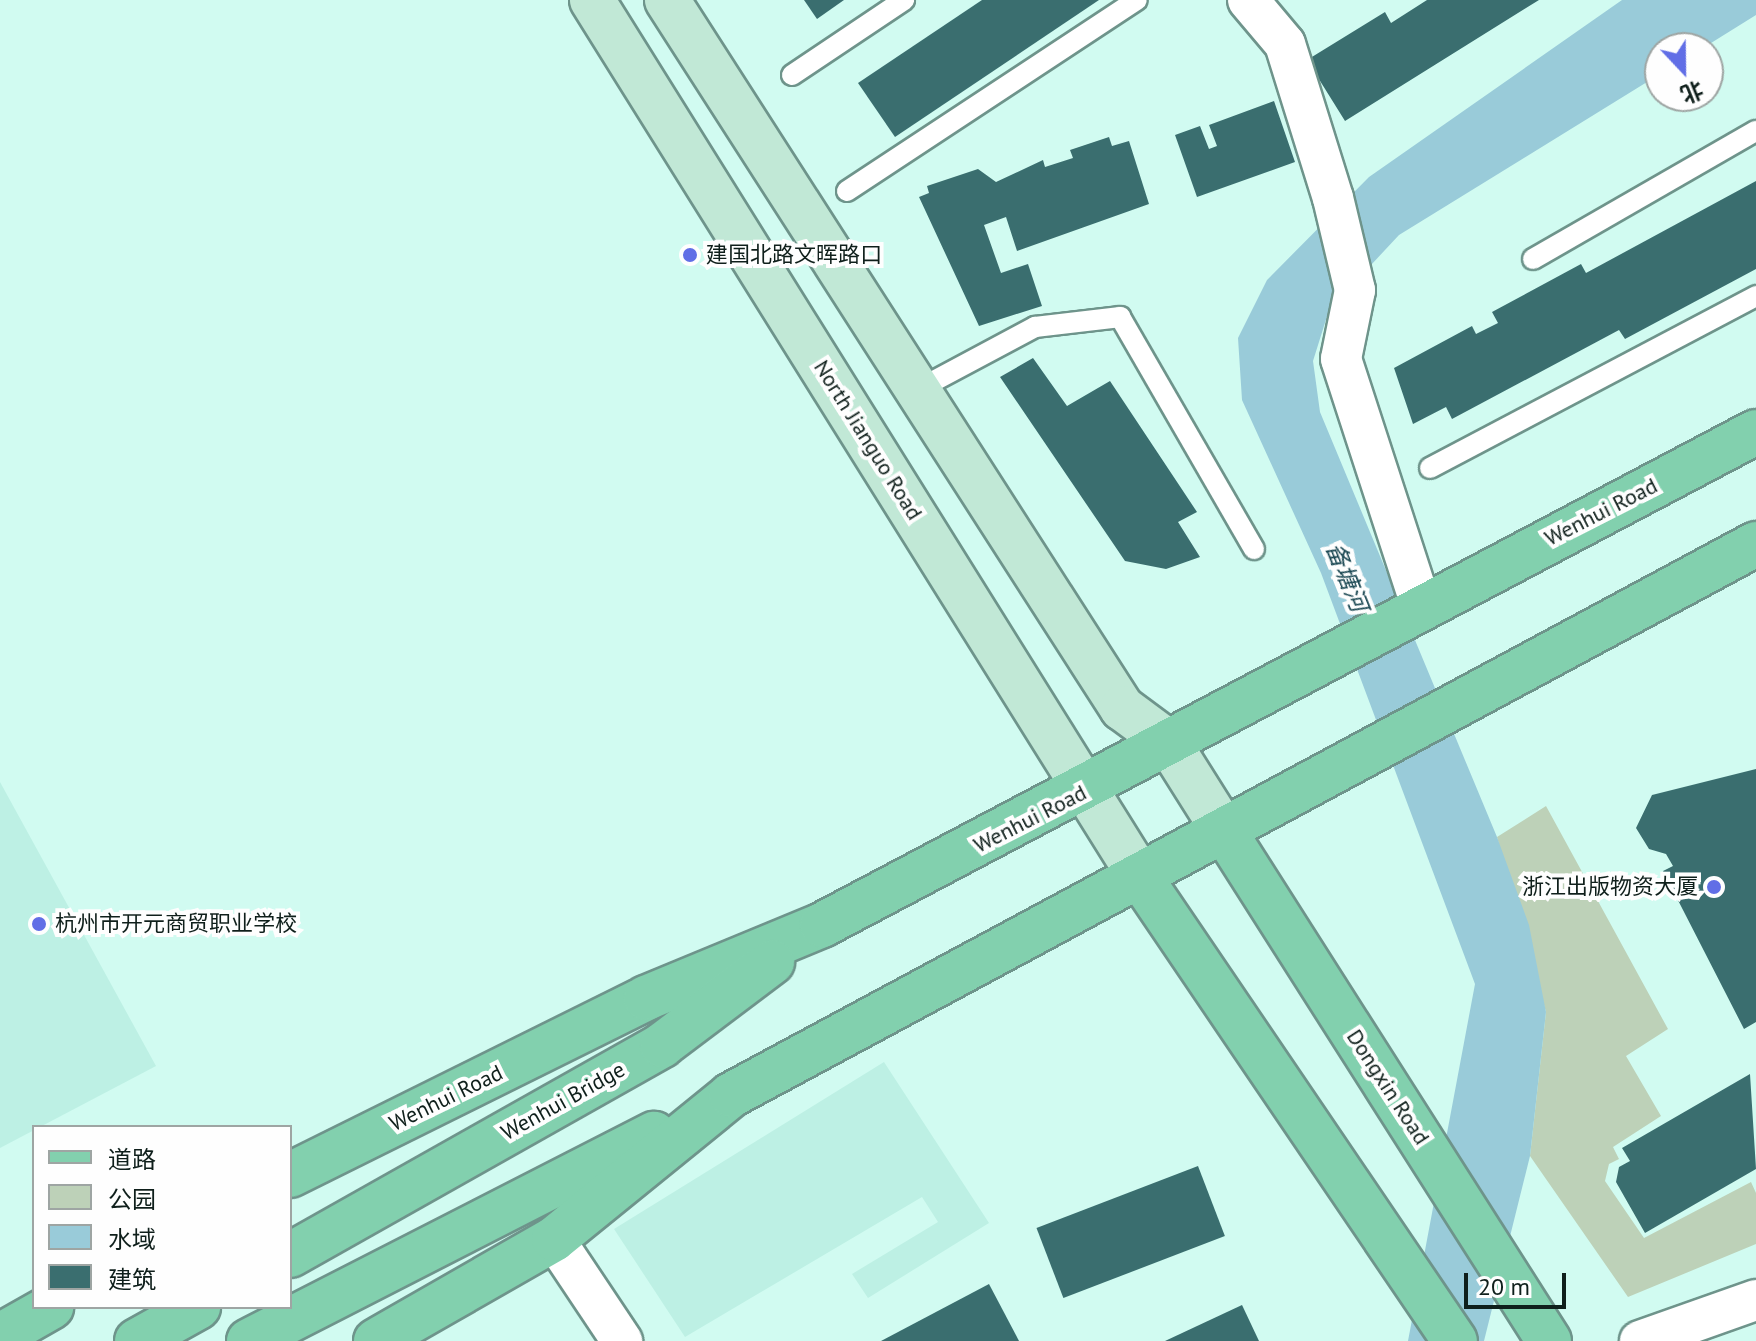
<!DOCTYPE html>
<html>
<head>
<meta charset="utf-8">
<style>
	body { margin:0 }
	#map { position:relative; width:1756px; height:1341px; overflow:hidden; background:#d1fbf1; font-family:"PT Sans","Noto Sans SC",sans-serif }
	div>[style] { position:absolute }
	.built>* { inset:0; background:#bdf0e4 }
	.green>* { inset:0; background:#bdd1b8 }
	.water>* { inset:0; background:#99cbd9 }
	.building>* { inset:0; background:#3a6e6f; transform-origin:0 0 }
	.roads { filter:drop-shadow(2px 0 #6e948b) drop-shadow(-2px 0 #6e948b) drop-shadow(0 2px #6e948b) drop-shadow(0 -2px #6e948b) }
	.lane>* { height:20px; margin:-10px; padding:0 10px; transform-origin:10px; border-radius:10px; background:#fff }
	.street>* { height:40px; margin:-20px; padding:0 20px; transform-origin:20px; border-radius:20px; background:#fff }
	.secondary>* { height:44px; margin:-22px; padding:0 22px; transform-origin:22px; border-radius:22px; background:#c1e8d6 }
	.primary>* { height:44px; margin:-22px; padding:0 22px; transform-origin:22px; border-radius:22px; background:#82d0ae }
	.dots>* { width:22px; height:22px; translate:-50% -50%; box-sizing:border-box; border:4px solid #fefefe; border-radius:50% }
	span { translate:-50% -50%; white-space:nowrap; text-align:center; line-height:1.15; -webkit-text-stroke:8px #fefefe; paint-order:stroke }
	.poi-label { font-size:22px; color:#0f1f1b }
	.left { translate:0 -50%; text-align:left }
	.right { translate:-100% -50%; text-align:right }
	.street-label { font-size:22px; color:#0f1f1b }
	.water-label { font-size:24px; color:#1a4752; font-style:italic }
	.legend { position:absolute; left:32px; top:1125px; width:260px; height:184px; box-sizing:border-box; background:#fefefe; border:2px solid #9ea5a3; margin:0; padding:10px 14px; list-style:none; font-size:24px; color:#0f1f1b }
	.legend li { display:flex; align-items:center; gap:16px; height:40px }
	.legend b { width:40px; border:2px solid #9ea5a3 }
	.north { position:absolute; left:1644px; top:32px; width:80px; height:80px; box-sizing:border-box; background:#fefefe; border:2px solid #9ea5a3; border-radius:50%; rotate:158deg; font-size:22px; font-weight:700; line-height:32px; text-align:center; color:#0f1f1b }
	.north::after { content:''; display:block; margin:auto; width:28px; height:36px; background:#616ee6; clip-path:polygon(50% 0,100% 100%,50% 72%,0 100%) }
	.scale { position:absolute; left:1464px; top:1273px; width:102px; height:36px; box-sizing:border-box; border:4px solid #0f1f1b; border-top:0; padding-left:10px; font-size:24px; line-height:28px; white-space:nowrap; color:#0f1f1b; -webkit-text-stroke:6px #fefefe; paint-order:stroke }
</style>
</head>
<body>
<div id="map">
	<div class="built">
		<i style="clip-path:polygon(0 782px,156px 1066px,0 1148px)"></i>
		<i style="clip-path:polygon(884px 1062px,989px 1223px,868px 1298px,852px 1274px,938px 1222px,922px 1197px,685px 1337px,614px 1229px)"></i>
	</div>
	<div class="green">
		<i style="clip-path:polygon(1546px 806px,1668px 1029px,1626px 1056px,1661px 1116px,1613px 1147px,1619px 1159px,1609px 1164px,1605px 1181px,1644px 1238px,1751px 1182px,1756px 1193px,1756px 1244px,1628px 1297px,1530px 1156px,1546px 1012px,1497px 837px)"></i>
	</div>
	<div class="water">
		<i style="clip-path:polygon(1622px 0,1756px 0,1756px 15px,1703px 48px,1660px 48px,1660px 74px,1399px 235px,1329px 310px,1313px 361px,1320px 412px,1497px 837px,1529px 925px,1546px 1012px,1530px 1156px,1484px 1341px,1408px 1341px,1475px 984px,1321px 573px,1242px 400px,1238px 338px,1267px 280px,1369px 177px)"></i>
	</div>
	<div class="building">
		<i style="clip-path:polygon(804px 0,844px 0,817px 19px)"></i>
		<i style="clip-path:polygon(982px 0,1099px 0,895px 137px,858px 83px)"></i>
		<i style="clip-path:polygon(1427px 0,1539px 0,1345px 121px,1307px 60px,1385px 12px,1391px 23px)"></i>
		<i style="clip-path:polygon(1274px 101px,1295px 162px,1197px 197px,1175px 135px,1200px 126px,1209px 149px,1217px 146px,1209px 125px)"></i>
		<i style="clip-path:polygon(1109px 137px,1112px 146px,1129px 141px,1149px 204px,1017px 251px,1006px 217px,984px 225px,1001px 273px,1028px 264px,1042px 306px,979px 326px,919px 197px,929px 193px,927px 186px,978px 169px,996px 182px,1043px 160px,1045px 167px,1073px 158px,1070px 150px)"></i>
		<i style="clip-path:polygon(1756px 181px,1756px 269px,1625px 339px,1619px 330px,1452px 419px,1446px 407px,1413px 424px,1394px 368px,1472px 326px,1476px 334px,1498px 323px,1492px 312px,1581px 264px,1586px 273px)"></i>
		<i style="clip-path:polygon(1033px 358px,1067px 406px,1110px 381px,1197px 512px,1178px 522px,1200px 557px,1166px 569px,1125px 561px,1000px 377px)"></i>
		<i style="clip-path:polygon(1756px 769px,1756px 1022px,1744px 1029px,1663px 871px,1673px 866px,1666px 854px,1649px 849px,1636px 828px,1652px 795px)"></i>
		<i style="clip-path:polygon(1750px 1074px,1756px 1169px,1645px 1233px,1616px 1182px,1619px 1167px,1630px 1161px,1622px 1148px)"></i>
		<i style="left:1198px;top:1166px;width:75px;height:173px;rotate:69deg"></i>
		<i style="clip-path:polygon(989px 1284px,1019px 1341px,881px 1341px)"></i>
		<i style="clip-path:polygon(1242px 1305px,1259px 1341px,1165px 1341px)"></i>
	</div>
	<div class="roads">
		<div class="lane">
			<i style="left:792px;top:75px;width:135px;rotate:-33.8deg"></i>
			<i style="left:847px;top:191px;width:347px;rotate:-33.4deg"></i>
			<i style="left:1533px;top:259px;width:257px;rotate:-29.9deg"></i>
			<i style="left:917px;top:390px;width:134px;rotate:-28.1deg"></i>
			<i style="left:1035px;top:327px;width:86px;rotate:-6.7deg"></i>
			<i style="left:1120px;top:317px;width:268px;rotate:60deg"></i>
			<i style="left:1430px;top:468px;width:369px;rotate:-27.8deg"></i>
		</div>
		<div class="street">
			<i style="left:1248px;top:0;width:57px;rotate:49.9deg"></i>
			<i style="left:1285px;top:44px;width:161px;rotate:72.7deg"></i>
			<i style="left:1333px;top:198px;width:95px;rotate:76.6deg"></i>
			<i style="left:1355px;top:290px;width:70px;rotate:101.5deg"></i>
			<i style="left:1341px;top:359px;width:259px;rotate:72deg"></i>
			<i style="left:554px;top:1239px;width:123px;rotate:56.3deg"></i>
			<i style="left:1640px;top:1341px;width:123px;rotate:-19.5deg"></i>
		</div>
		<div class="secondary">
			<i style="left:592px;top:0;width:1038px;rotate:57.99deg"></i>
			<i style="left:667px;top:0;width:842px;rotate:57.27deg"></i>
			<i style="left:1122px;top:708px;width:57px;rotate:36.5deg"></i>
			<i style="left:1168px;top:742px;width:109px;rotate:57.8deg"></i>
		</div>
		<div class="primary">
			<i style="left:1226px;top:834px;width:601px;rotate:57.5deg"></i>
			<i style="left:1142px;top:880px;width:557px;rotate:55.83deg"></i>
			<i style="left:290px;top:1175px;width:398px;rotate:-26.4deg"></i>
			<i style="left:646px;top:998px;width:191px;rotate:-22.5deg"></i>
			<i style="left:822px;top:925px;width:1056px;rotate:-27.83deg"></i>
			<i style="left:290px;top:1255px;width:427px;rotate:-29.4deg"></i>
			<i style="left:662px;top:1045px;width:138px;rotate:-37deg"></i>
			<i style="left:0;top:1336px;width:59px;rotate:-29.6deg"></i>
			<i style="left:137px;top:1341px;width:70px;rotate:-29.1deg"></i>
			<i style="left:249px;top:1341px;width:455px;rotate:-27.1deg"></i>
			<i style="left:376px;top:1341px;width:205px;rotate:-29.8deg"></i>
			<i style="left:554px;top:1239px;width:228px;rotate:-39.1deg"></i>
			<i style="left:731px;top:1095px;width:1164px;rotate:-28.26deg"></i>
		</div>
	</div>
	<div class="dots">
		<i style="left:690px;top:255px;background:#616ee6"></i>
		<i style="left:1714px;top:887px;background:#616ee6"></i>
		<i style="left:39px;top:924px;background:#616ee6"></i>
	</div>
	<div class="poi-label">
		<span class="left" style="left:706px;top:255px">建国北路文晖路口</span>
		<span class="right" style="left:1698px;top:887px">浙江出版物资大厦</span>
		<span class="left" style="left:55px;top:924px">杭州市开元商贸职业学校</span>
	</div>
	<div class="street-label">
		<span style="left:868px;top:440px;rotate:58deg">North Jianguo Road</span>
		<span style="left:1601px;top:512px;rotate:-27deg">Wenhui Road</span>
		<span style="left:1030px;top:819px;rotate:-27deg">Wenhui Road</span>
		<span style="left:1388px;top:1087px;rotate:57deg">Dongxin Road</span>
		<span style="left:446px;top:1098px;rotate:-26deg">Wenhui Road</span>
		<span style="left:563px;top:1101px;rotate:-29deg">Wenhui Bridge</span>
	</div>
	<div class="water-label">
		<span style="left:1347px;top:577px;rotate:68deg">备塘河</span>
	</div>
	<ul class="legend">
	<li><b style="height:10px;background:#82d0ae"></b>道路</li>
	<li><b style="height:22px;background:#bdd1b8"></b>公园</li>
	<li><b style="height:22px;background:#99cbd9"></b>水域</li>
	<li><b style="height:22px;background:#3a6e6f"></b>建筑</li>
	</ul>
	<div class="north">北</div>
	<div class="scale">20 m</div>
</div>
</body>
</html>
